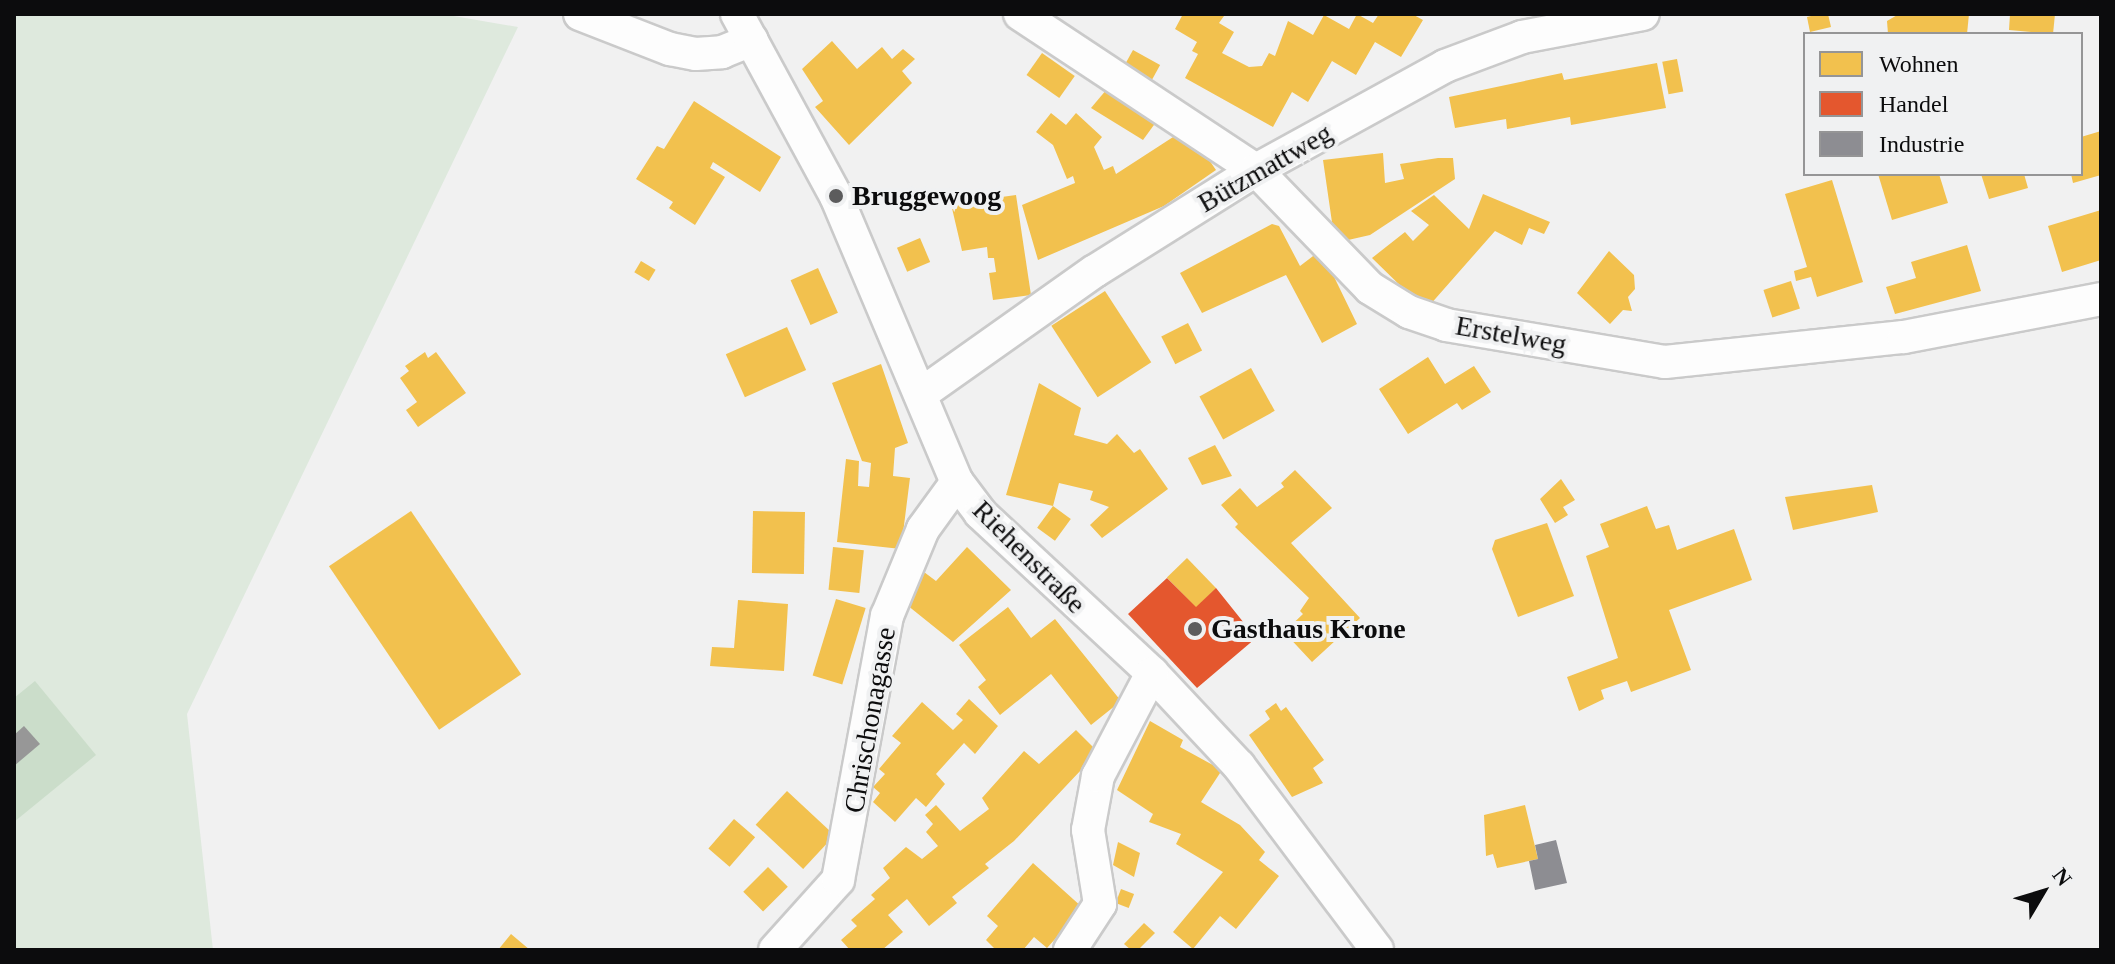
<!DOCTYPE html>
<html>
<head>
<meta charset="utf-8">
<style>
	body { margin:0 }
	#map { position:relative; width:2115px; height:964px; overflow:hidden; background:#f1f1f1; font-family:"Times New Roman",serif }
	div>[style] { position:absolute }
	.green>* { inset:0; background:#dee9dd }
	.forest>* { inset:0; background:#cbddca }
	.homes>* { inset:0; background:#f2c14e; transform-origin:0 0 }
	.shops>* { inset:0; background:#e4572e }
	.industry>* { inset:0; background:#8d8d92 }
	.building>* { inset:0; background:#979797 }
	.roads { filter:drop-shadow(2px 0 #cacaca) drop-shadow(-2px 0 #cacaca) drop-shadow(0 2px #cacaca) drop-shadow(0 -2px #cacaca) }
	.minor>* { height:32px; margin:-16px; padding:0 16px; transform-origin:16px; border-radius:16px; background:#fdfdfd }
	.dots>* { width:22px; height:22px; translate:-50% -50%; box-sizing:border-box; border:4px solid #f0f1f2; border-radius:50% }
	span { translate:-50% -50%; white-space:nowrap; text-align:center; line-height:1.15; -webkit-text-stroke:8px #f0f1f2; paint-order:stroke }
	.street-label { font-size:28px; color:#0c0c0d }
	.poi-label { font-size:28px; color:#0c0c0d; font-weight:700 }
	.left { translate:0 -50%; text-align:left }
	.frame { position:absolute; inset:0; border:16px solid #0c0c0d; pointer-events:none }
	.legend { position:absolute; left:1803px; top:32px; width:280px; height:144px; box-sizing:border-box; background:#f0f1f2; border:2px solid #959596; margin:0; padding:10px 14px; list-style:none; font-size:24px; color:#0c0c0d }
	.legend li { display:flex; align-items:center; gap:16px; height:40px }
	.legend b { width:40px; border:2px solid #959596 }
	.north { position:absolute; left:2003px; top:852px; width:80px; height:80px; -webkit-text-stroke:6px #f0f1f2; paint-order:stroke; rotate:52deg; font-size:22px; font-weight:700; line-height:32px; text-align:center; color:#0c0c0d }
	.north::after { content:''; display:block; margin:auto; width:28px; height:36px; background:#0c0c0d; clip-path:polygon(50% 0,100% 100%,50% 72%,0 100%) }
</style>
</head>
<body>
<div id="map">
	<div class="green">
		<i style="clip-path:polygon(14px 14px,442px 14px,518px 27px,187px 714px,213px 950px,14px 950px)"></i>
	</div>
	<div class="forest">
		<i style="clip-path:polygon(35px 681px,96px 755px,14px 822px,14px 698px)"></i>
	</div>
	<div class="homes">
		<i style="clip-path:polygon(1183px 14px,1224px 16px,1219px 23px,1234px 32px,1222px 53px,1249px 67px,1262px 66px,1269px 53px,1275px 56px,1288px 21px,1313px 35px,1324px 15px,1349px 29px,1357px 14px,1373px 23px,1379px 14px,1412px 14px,1423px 20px,1401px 57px,1375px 42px,1356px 75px,1332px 61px,1308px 102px,1292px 92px,1273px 127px,1185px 78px,1198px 54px,1192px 51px,1197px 42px,1175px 29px)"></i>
		<i style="clip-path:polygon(1819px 14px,1828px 14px,1831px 27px,1810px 32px,1807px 17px)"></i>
		<i style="clip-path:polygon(1899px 14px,1969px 14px,1967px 34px,1888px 34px,1887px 21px)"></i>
		<i style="clip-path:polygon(2010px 14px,2055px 14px,2053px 34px,2009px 30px)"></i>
		<i style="clip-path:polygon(832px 41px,857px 69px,882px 47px,892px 59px,903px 49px,915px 59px,902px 71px,912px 83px,849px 145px,815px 107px,823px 101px,802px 69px)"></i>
		<i style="left:1133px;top:50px;width:31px;height:23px;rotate:29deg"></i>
		<i style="left:1042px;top:53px;width:40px;height:27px;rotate:35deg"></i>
		<i style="left:1677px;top:59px;width:33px;height:15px;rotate:79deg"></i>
		<i style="clip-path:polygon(1657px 63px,1666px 108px,1571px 125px,1570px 117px,1507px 129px,1506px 119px,1455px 128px,1449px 97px,1562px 73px,1564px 80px)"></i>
		<i style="clip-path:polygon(1107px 89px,1159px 118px,1143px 140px,1091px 108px)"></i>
		<i style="clip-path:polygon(694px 101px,781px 157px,760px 192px,713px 162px,710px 168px,725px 177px,695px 225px,669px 208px,673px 202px,636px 179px,657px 146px,664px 149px)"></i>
		<i style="clip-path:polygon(1051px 113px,1066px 125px,1076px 113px,1102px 137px,1094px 147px,1104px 170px,1113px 166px,1116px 174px,1187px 128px,1216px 170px,1164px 206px,1038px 260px,1022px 205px,1075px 183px,1073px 176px,1067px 179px,1053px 145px,1036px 132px)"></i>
		<i style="clip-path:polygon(2101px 131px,2101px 175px,2073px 183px,2071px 174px,2081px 174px,2081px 137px)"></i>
		<i style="clip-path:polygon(1383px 153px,1385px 183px,1404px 179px,1400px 164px,1438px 158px,1453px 158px,1455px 179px,1370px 235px,1335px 243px,1323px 160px)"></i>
		<i style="clip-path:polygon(1878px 174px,1939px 174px,1948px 203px,1892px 220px)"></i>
		<i style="clip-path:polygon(1981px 174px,2024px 174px,2028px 188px,1989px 199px)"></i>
		<i style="clip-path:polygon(1832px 180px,1863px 282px,1817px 297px,1811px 277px,1796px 281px,1794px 271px,1807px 267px,1785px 194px)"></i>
		<i style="clip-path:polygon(1483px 194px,1550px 222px,1544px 234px,1529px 228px,1522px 245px,1495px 231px,1429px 306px,1412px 297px,1372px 258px,1405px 232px,1413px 241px,1429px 225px,1411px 211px,1434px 195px,1469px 229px)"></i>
		<i style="clip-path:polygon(1016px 195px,1031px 295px,993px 300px,989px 273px,996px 272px,994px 258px,988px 258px,987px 247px,962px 251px,951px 204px)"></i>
		<i style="clip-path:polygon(2101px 210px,2101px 260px,2062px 272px,2048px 226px)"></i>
		<i style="clip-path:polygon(1272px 224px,1279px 226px,1300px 266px,1321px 250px,1357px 324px,1322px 343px,1286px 275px,1202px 313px,1180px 273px)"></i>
		<i style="left:920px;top:238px;width:26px;height:25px;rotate:67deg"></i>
		<i style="clip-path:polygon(1967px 245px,1981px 291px,1895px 314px,1886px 287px,1916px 278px,1911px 262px)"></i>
		<i style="clip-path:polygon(1609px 251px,1634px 275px,1635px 289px,1628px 297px,1632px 311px,1623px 310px,1610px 324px,1577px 293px)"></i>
		<i style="left:641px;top:261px;width:17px;height:13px;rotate:31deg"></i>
		<i style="left:818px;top:268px;width:49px;height:30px;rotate:66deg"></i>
		<i style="left:1791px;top:281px;width:29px;height:29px;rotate:72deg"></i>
		<i style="left:1105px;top:291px;width:85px;height:64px;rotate:57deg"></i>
		<i style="left:1188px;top:323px;width:31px;height:30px;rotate:63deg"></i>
		<i style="left:787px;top:327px;width:47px;height:67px;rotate:66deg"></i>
		<i style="clip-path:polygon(425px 352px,428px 358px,436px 352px,466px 393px,418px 427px,406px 410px,417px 402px,400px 378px,409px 371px,405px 366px)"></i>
		<i style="clip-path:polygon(1428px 357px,1445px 384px,1474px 366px,1491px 392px,1462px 410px,1457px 403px,1408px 434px,1379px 389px)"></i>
		<i style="clip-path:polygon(881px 364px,908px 443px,895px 448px,893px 476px,910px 478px,901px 549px,837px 542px,846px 459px,859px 461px,858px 486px,869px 487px,871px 463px,862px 461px,832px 383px)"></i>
		<i style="left:1251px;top:368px;width:49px;height:59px;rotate:61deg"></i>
		<i style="clip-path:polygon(1039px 383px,1081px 408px,1074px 435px,1107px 444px,1117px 434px,1134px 453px,1140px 449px,1168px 489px,1102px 538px,1090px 525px,1109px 507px,1090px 500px,1093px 491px,1059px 483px,1053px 506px,1006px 495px)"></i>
		<i style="clip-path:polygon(1215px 445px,1232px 476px,1202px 485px,1188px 458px)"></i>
		<i style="clip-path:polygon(1295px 470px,1332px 508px,1291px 543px,1360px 618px,1312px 662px,1284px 632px,1303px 614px,1300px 611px,1309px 598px,1235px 527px,1238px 524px,1221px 505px,1240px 488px,1257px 507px,1284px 487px,1281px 483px)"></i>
		<i style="clip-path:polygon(1561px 479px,1575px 500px,1563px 507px,1568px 515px,1555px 523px,1540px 499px)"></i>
		<i style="clip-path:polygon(1872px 485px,1878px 512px,1793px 530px,1785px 497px)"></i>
		<i style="left:1053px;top:506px;width:22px;height:27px;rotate:36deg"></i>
		<i style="clip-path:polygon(1647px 506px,1656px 529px,1669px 525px,1677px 550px,1734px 529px,1752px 580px,1669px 610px,1691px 670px,1631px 692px,1627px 681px,1601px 690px,1604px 699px,1579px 711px,1567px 677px,1618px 658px,1586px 556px,1609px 547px,1600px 524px)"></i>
		<i style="left:411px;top:511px;width:197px;height:99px;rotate:56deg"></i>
		<i style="left:753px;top:511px;width:52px;height:62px;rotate:1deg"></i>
		<i style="clip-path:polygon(1547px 523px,1574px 596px,1518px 617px,1492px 549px,1495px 540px)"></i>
		<i style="left:833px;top:547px;width:31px;height:43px;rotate:6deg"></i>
		<i style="clip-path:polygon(967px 547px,1011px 590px,953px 642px,907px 605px,924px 572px,936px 581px)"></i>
		<i style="left:1187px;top:558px;width:42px;height:28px;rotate:46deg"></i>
		<i style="left:836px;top:599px;width:31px;height:80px;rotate:17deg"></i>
		<i style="clip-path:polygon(738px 600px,788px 604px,784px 671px,710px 666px,712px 647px,734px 648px)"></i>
		<i style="clip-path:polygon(1008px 607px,1031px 638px,1055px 619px,1121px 701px,1091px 725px,1051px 674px,1000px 715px,978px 687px,986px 680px,959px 645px)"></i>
		<i style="clip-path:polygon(969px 699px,998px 726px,975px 754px,964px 743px,936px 774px,945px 784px,926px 807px,916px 798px,895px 822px,873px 802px,880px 793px,873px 787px,885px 774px,879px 769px,901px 743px,892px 736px,922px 702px,953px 730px,963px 720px,956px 714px)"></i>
		<i style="clip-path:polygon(1276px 703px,1281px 711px,1286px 707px,1324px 760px,1313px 768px,1323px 783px,1292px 797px,1249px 735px,1270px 719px,1265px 711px)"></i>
		<i style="clip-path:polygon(1150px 721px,1183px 740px,1180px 747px,1222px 770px,1201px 802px,1240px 825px,1265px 852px,1259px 860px,1279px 876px,1236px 929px,1220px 916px,1193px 949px,1173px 932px,1223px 872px,1176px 844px,1181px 834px,1149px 822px,1153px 814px,1117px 790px)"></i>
		<i style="clip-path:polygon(1076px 730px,1098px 752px,1014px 841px,985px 864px,989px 868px,952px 897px,957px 903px,929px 926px,907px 899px,888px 915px,903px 932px,882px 950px,850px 950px,841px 940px,857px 926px,851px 920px,875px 899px,871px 895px,890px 878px,883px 868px,906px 847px,922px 859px,938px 846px,926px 832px,933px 824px,925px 815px,936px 805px,960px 831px,989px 809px,982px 798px,1024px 751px,1039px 764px)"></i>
		<i style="left:787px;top:791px;width:65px;height:46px;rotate:43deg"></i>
		<i style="clip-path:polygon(1525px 805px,1538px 859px,1497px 868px,1493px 854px,1486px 856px,1484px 815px)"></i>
		<i style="left:734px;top:819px;width:28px;height:39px;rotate:41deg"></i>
		<i style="clip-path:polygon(1118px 842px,1140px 853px,1134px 877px,1113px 865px)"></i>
		<i style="clip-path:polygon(1033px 863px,1083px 908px,1047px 948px,1034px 937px,1023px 950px,996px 950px,986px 940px,998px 926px,987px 916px)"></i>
		<i style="left:768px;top:867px;width:28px;height:35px;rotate:45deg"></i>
		<i style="left:1121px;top:889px;width:14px;height:15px;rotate:21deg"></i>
		<i style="clip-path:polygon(1144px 923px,1155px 933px,1138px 950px,1131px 950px,1124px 944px)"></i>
		<i style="clip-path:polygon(511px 934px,530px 950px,498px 950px)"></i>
	</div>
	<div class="shops">
		<i style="clip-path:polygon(1167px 578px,1196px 607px,1216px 588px,1256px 638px,1197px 688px,1128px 614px)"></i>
	</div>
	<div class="industry">
		<i style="clip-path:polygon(1556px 840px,1567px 883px,1535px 890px,1529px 861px,1538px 859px,1535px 845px)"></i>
	</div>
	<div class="building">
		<i style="clip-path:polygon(24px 726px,40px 744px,14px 766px,14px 735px)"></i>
	</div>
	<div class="roads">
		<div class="minor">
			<i style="left:580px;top:14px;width:97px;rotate:21.3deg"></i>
			<i style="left:670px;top:49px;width:26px;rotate:11deg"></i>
			<i style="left:696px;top:54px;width:26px;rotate:-4deg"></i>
			<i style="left:722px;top:52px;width:32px;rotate:-22deg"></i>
			<i style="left:737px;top:14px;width:207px;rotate:61.5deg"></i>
			<i style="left:836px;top:196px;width:311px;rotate:67.1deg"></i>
			<i style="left:957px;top:482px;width:39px;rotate:53deg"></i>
			<i style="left:980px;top:513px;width:235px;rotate:42.9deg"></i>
			<i style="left:1152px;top:673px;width:127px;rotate:46.9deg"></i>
			<i style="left:1239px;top:766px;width:230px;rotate:53.1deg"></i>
			<i style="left:1020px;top:14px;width:283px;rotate:33.5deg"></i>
			<i style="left:1256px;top:170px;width:164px;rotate:46deg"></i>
			<i style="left:1370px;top:288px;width:46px;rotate:31.6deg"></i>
			<i style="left:1409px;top:312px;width:39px;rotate:19deg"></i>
			<i style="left:1446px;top:325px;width:222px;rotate:9.6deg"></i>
			<i style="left:1665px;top:362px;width:240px;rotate:-6deg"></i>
			<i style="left:1904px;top:337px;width:201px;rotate:-10.9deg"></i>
			<i style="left:921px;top:394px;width:213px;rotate:-35.3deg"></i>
			<i style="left:1095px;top:271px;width:190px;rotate:-32.1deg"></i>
			<i style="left:1256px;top:170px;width:216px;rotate:-28.8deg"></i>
			<i style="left:1445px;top:66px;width:82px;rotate:-20.6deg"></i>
			<i style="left:1522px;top:37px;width:123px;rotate:-10.8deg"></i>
			<i style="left:775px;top:950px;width:94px;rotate:-48deg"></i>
			<i style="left:838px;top:880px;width:269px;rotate:-79.5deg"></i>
			<i style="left:887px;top:616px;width:94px;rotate:-67.5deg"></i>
			<i style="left:923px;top:529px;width:58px;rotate:-54.1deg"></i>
			<i style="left:1070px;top:950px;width:55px;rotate:-56.9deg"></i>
			<i style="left:1100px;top:904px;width:75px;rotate:-99.2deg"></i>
			<i style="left:1088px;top:830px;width:55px;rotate:-79.5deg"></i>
			<i style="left:1098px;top:776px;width:116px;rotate:-62.3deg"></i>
		</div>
	</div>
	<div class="dots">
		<i style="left:836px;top:196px;background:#5c5c5d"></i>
		<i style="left:1195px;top:629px;background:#5c5c5d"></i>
	</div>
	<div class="street-label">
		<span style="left:1265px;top:168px;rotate:-30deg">Bützmattweg</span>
		<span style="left:1511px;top:335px;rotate:10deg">Erstelweg</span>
		<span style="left:1029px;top:557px;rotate:45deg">Riehenstraße</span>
		<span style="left:870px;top:720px;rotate:-80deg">Chrischonagasse</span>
	</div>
	<div class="poi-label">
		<span class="left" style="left:852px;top:196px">Bruggewoog</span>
		<span class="left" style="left:1211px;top:629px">Gasthaus Krone</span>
	</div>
	<div class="frame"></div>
	<ul class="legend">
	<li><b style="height:22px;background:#f2c14e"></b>Wohnen</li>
	<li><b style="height:22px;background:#e4572e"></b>Handel</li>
	<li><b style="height:22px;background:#8d8d92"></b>Industrie</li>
	</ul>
	<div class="north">N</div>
</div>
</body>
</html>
